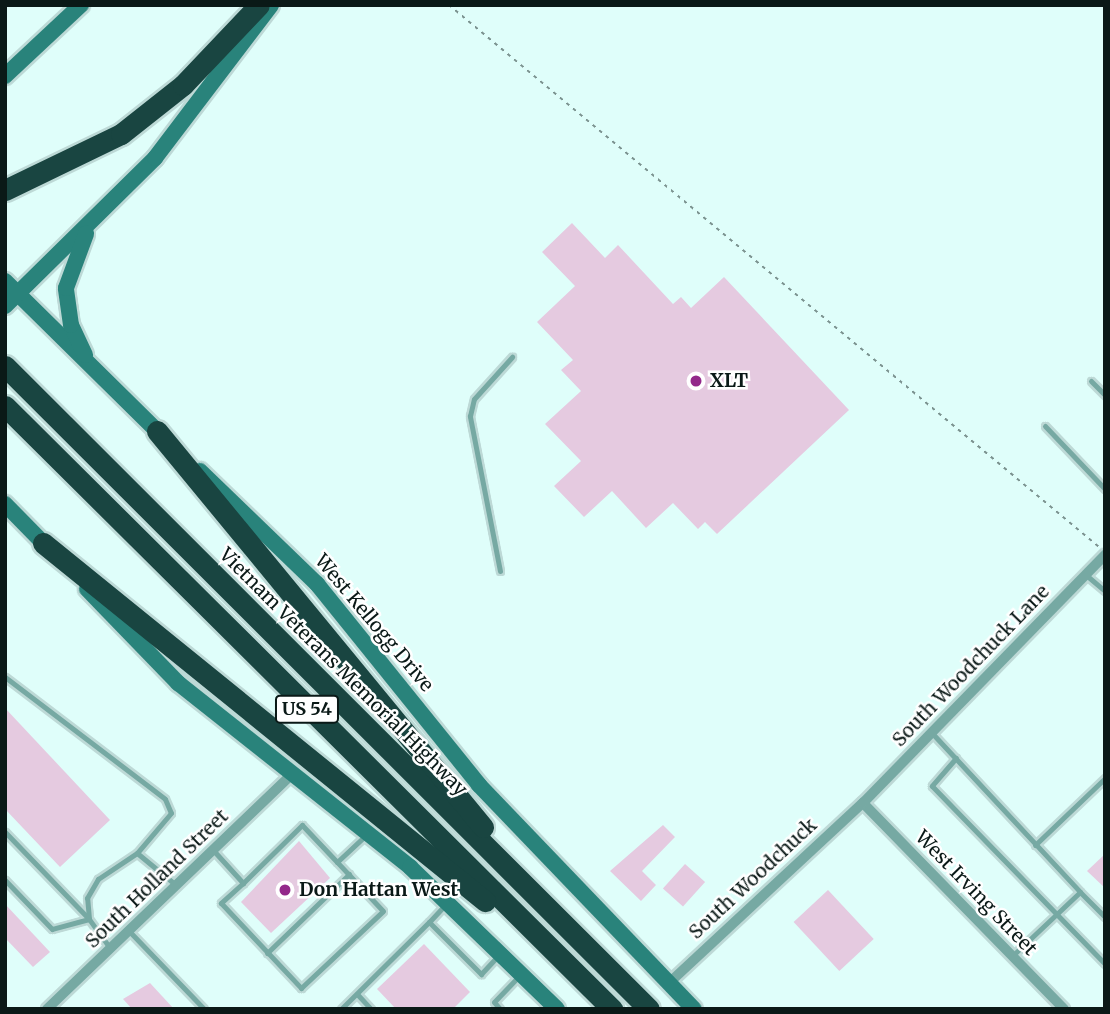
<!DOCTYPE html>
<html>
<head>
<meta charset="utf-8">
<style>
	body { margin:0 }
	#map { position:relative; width:1110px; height:1014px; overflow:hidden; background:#dffefa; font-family:Merriweather,serif }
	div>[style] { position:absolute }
	.building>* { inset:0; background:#e5cae0; transform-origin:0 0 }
	.path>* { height:2px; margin-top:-1px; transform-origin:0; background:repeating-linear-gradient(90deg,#7b928f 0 3.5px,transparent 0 8.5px) }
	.roads { filter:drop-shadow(2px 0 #bdd9d6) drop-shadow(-2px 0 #bdd9d6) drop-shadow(0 2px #bdd9d6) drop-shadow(0 -2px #bdd9d6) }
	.lane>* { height:5px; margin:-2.5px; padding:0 2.5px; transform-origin:2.5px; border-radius:2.5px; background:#76a9a3 }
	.street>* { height:10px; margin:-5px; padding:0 5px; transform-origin:5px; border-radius:5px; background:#76a9a3 }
	.secondary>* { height:16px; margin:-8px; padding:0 8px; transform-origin:8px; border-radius:8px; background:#29837b }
	.highway>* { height:21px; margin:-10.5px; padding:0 10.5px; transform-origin:10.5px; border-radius:10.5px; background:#194541 }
	.dots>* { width:19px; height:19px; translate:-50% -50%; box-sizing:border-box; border:4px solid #fff; border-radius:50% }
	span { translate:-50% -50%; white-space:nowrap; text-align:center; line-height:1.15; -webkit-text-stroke:5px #fff; paint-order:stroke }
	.shield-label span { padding:2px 5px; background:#fff; border:2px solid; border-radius:5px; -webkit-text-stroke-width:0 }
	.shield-label { font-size:18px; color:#0a1917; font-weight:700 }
	.poi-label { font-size:19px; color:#0a1917; font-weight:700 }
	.left { translate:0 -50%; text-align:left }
	.street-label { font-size:19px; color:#0a1917 }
	.frame { position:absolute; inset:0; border:7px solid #0a1917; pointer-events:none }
</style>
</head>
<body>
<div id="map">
	<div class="building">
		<i style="clip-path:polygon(572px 223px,605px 258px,618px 245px,673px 304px,681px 297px,691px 308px,724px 277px,849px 410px,717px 534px,705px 522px,698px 529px,673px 503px,646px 528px,612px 491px,584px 517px,554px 486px,581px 461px,545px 424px,581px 391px,561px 370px,573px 360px,537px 322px,575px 286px,542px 252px)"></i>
		<i style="clip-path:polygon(5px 708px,110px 820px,60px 867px,5px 809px)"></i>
		<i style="clip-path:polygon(663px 825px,675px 837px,642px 871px,656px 885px,641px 901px,610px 871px)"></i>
		<i style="clip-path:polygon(299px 841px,330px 878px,271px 933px,241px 902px)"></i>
		<i style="clip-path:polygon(1105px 854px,1105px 888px,1087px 871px)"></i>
		<i style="left:685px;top:864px;width:27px;height:33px;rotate:42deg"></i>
		<i style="left:828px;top:890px;width:67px;height:47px;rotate:47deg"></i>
		<i style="clip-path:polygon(5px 904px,50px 952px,33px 967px,5px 938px)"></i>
		<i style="clip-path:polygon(424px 944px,470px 992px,453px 1009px,396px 1009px,377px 989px)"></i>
		<i style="clip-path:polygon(150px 983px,174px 1009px,132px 1009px,123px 999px)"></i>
	</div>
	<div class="path">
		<i style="left:449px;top:5px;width:846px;rotate:39.82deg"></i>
	</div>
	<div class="roads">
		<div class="lane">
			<i style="left:1091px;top:381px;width:20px;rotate:45deg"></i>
			<i style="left:1045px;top:426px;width:87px;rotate:46.4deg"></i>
			<i style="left:500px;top:571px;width:158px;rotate:-101deg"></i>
			<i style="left:470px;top:416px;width:17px;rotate:-77deg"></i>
			<i style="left:474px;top:399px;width:57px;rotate:-47.9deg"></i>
			<i style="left:1086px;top:575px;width:25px;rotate:40deg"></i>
			<i style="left:5px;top:677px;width:201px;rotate:37.3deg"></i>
			<i style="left:165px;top:799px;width:15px;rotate:67deg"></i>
			<i style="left:171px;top:813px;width:52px;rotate:130.4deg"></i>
			<i style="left:931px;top:732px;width:219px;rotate:47deg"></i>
			<i style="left:1080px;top:892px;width:93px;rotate:136.7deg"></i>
			<i style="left:956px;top:758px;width:37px;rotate:131deg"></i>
			<i style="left:932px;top:786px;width:248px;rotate:45.8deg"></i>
			<i style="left:5px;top:832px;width:121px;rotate:46deg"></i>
			<i style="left:89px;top:919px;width:38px;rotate:165deg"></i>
			<i style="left:52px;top:929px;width:68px;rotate:-133.8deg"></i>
			<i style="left:1035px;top:845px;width:97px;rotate:-43.7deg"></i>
			<i style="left:213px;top:850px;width:45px;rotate:47.7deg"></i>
			<i style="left:243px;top:883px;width:83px;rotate:-44.5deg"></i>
			<i style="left:302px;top:825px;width:51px;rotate:46.6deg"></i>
			<i style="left:337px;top:862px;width:38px;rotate:-43deg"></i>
			<i style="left:243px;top:883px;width:30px;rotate:138deg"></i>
			<i style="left:221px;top:903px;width:117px;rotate:46.7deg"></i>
			<i style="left:301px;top:988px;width:112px;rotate:-43.2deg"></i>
			<i style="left:383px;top:911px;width:67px;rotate:-133.2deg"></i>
			<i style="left:1080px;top:892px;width:35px;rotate:45deg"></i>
			<i style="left:445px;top:905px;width:23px;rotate:133deg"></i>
			<i style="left:429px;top:922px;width:74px;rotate:45deg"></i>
			<i style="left:481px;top:974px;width:26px;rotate:-47deg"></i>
			<i style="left:129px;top:931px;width:108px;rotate:46.1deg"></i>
			<i style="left:110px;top:948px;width:36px;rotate:-126deg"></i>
			<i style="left:89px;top:919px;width:21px;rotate:-95deg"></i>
			<i style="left:87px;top:898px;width:22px;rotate:-60deg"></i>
			<i style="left:98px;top:879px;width:47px;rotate:-33.7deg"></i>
			<i style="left:137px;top:853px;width:50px;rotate:39.4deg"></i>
			<i style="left:267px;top:953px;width:114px;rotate:-43.9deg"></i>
			<i style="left:357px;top:994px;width:21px;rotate:47deg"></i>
			<i style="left:341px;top:1009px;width:124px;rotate:-44.7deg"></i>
			<i style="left:500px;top:1009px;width:9px;rotate:-131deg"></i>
			<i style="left:494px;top:1002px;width:36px;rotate:-46deg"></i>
		</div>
		<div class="street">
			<i style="left:863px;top:803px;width:288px;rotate:45.7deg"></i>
			<i style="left:669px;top:983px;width:265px;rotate:-42.9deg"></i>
			<i style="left:863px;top:803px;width:347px;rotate:-45.7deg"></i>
			<i style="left:47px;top:1009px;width:338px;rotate:-43.8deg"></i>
		</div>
		<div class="secondary">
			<i style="left:5px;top:76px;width:104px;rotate:-43.1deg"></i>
			<i style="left:5px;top:281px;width:225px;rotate:44.6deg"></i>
			<i style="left:5px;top:306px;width:211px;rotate:-44.6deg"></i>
			<i style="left:155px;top:158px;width:192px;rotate:-52.8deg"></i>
			<i style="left:85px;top:355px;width:33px;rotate:-115deg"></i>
			<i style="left:71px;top:325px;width:37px;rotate:-98deg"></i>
			<i style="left:66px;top:288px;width:58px;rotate:-69.7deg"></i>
			<i style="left:200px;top:471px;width:163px;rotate:44deg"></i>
			<i style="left:317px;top:584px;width:258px;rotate:51.1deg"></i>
			<i style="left:479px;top:785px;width:310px;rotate:46.2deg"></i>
			<i style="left:5px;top:504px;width:64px;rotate:45.6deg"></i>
			<i style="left:87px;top:589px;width:131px;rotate:45.9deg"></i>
			<i style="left:178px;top:683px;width:296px;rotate:38.4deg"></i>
			<i style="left:410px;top:867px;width:204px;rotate:44deg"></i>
		</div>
		<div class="highway">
			<i style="left:5px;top:190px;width:129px;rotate:-25.8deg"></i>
			<i style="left:121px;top:134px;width:79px;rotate:-38.3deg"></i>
			<i style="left:183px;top:85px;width:110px;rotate:-46.5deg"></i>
			<i style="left:5px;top:366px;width:910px;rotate:44.96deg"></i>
			<i style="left:5px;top:406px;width:856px;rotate:44.81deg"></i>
			<i style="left:157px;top:431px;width:513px;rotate:50.54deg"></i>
			<i style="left:43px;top:543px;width:569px;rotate:39.01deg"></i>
		</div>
	</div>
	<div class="dots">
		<i style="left:696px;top:381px;background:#93288a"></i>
		<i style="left:285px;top:890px;background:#93288a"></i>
	</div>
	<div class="shield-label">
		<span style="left:307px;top:709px">US 54</span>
	</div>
	<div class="poi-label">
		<span class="left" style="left:710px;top:381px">XLT</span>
		<span class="left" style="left:299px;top:890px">Don Hattan West</span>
	</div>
	<div class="street-label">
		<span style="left:374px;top:623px;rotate:50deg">West Kellogg Drive</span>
		<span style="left:971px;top:666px;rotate:-46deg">South Woodchuck Lane</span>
		<span style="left:343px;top:672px;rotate:45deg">Vietnam Veterans Memorial Highway</span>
		<span style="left:157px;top:879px;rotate:-44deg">South Holland Street</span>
		<span style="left:753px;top:879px;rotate:-43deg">South Woodchuck</span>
		<span style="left:976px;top:893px;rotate:46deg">West Irving Street</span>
	</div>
	<div class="frame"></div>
</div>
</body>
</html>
